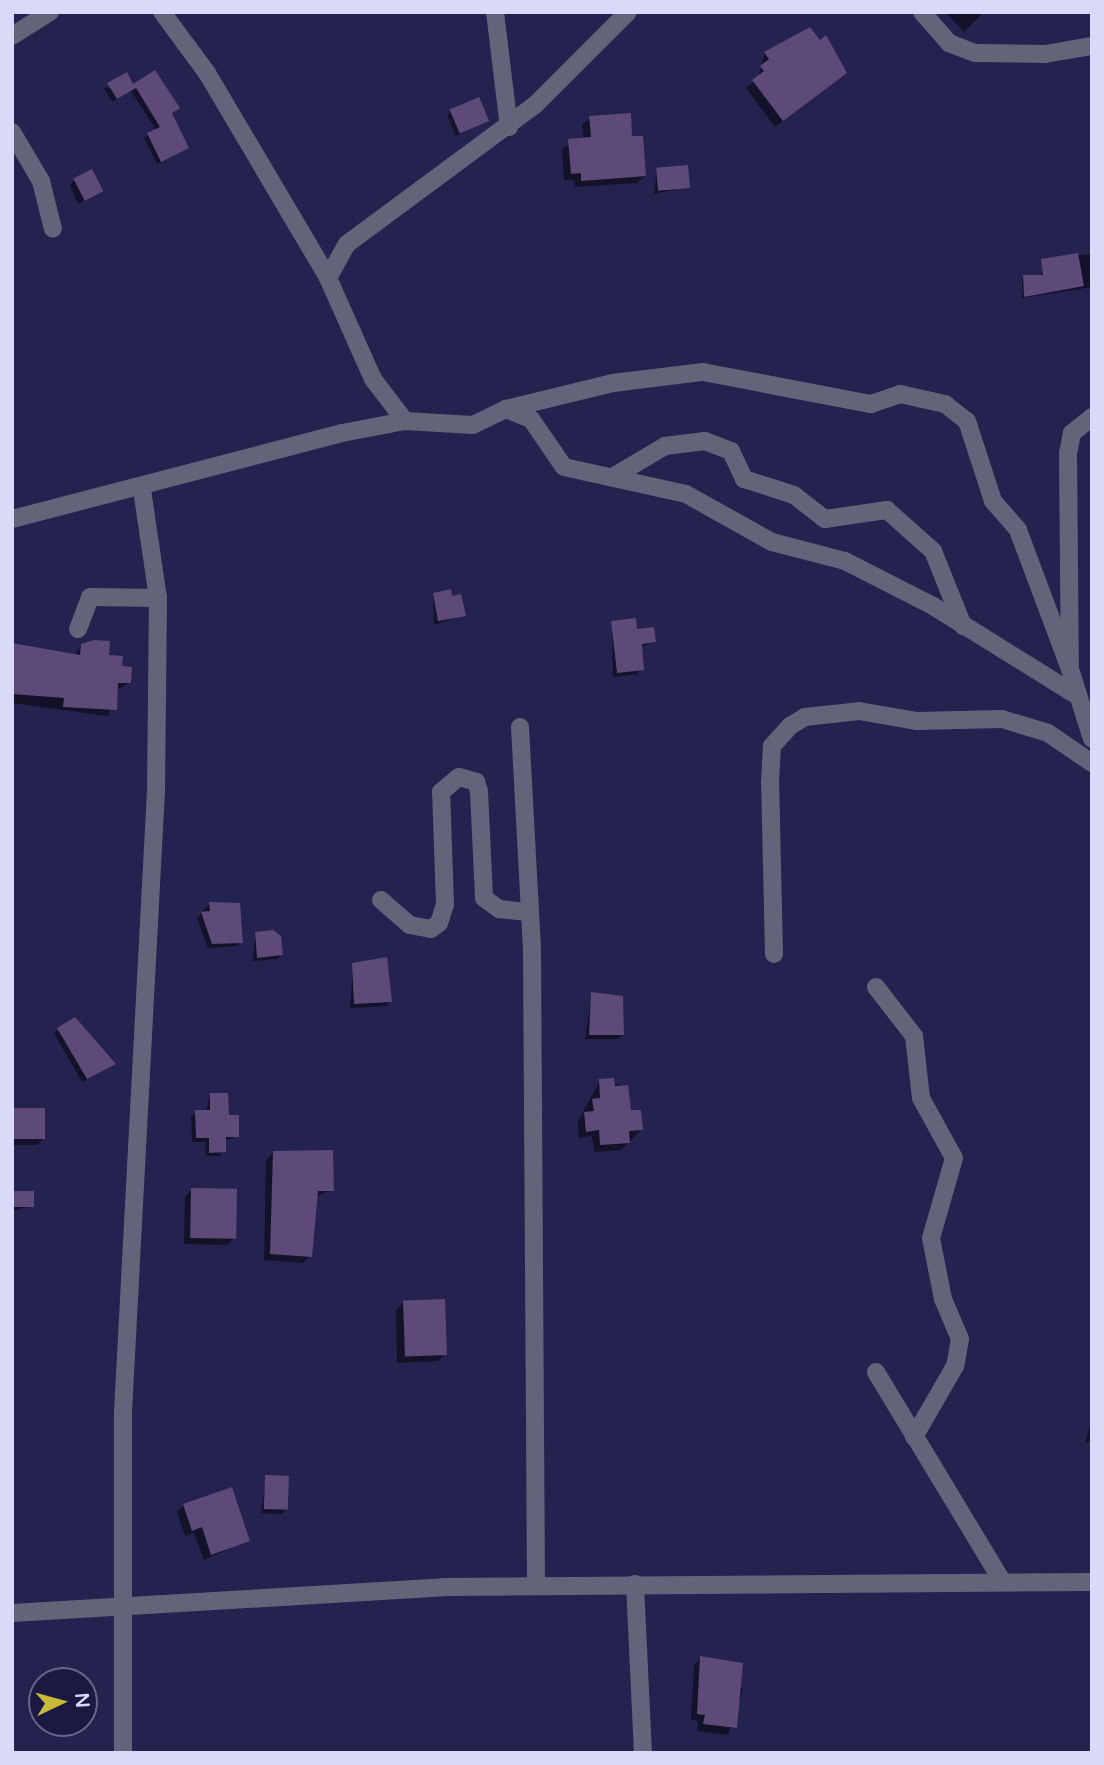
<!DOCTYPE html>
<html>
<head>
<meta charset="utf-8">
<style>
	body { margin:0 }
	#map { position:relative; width:1104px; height:1765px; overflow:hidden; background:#24224e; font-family:"Varela Round",sans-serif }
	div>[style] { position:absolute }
	.shadow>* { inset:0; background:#0007 }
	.building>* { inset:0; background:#5d4a79; transform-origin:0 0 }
	.minor>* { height:18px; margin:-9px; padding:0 9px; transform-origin:9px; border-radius:9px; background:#63647a }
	span { translate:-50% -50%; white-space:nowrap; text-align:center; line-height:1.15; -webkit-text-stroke:5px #1b1842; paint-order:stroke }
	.frame { position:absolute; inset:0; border:14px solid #d8daf7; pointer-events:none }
	.north { position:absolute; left:28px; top:1667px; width:70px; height:70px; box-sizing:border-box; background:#1b1842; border:2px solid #67668a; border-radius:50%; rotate:85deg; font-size:19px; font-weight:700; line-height:28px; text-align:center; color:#d8daf7 }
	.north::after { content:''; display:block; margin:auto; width:24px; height:32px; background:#caba39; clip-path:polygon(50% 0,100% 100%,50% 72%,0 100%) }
</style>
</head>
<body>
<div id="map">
	<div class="shadow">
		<i style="clip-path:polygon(945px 12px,984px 12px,964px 32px)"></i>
		<i style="clip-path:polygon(809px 29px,837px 80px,775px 127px,746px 88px,758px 78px,765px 53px)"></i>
		<i style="clip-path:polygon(155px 72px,187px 148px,157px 164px,144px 138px,156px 130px,131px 91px,112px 102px,104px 88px,133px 86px)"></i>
		<i style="clip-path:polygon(451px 111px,487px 120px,456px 136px,447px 115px)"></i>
		<i style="clip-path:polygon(590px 118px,630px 138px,645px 176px,637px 183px,575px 187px,574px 180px,564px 180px,562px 148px,584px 140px,582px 125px)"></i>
		<i style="clip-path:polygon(657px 169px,688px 187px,654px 194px)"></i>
		<i style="clip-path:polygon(74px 180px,101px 191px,78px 204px,70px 185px)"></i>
		<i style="clip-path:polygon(1092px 254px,1092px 287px,1022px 298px,1022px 279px,1042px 277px,1042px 260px)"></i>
		<i style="clip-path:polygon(433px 595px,460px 596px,464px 615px,434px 625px)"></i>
		<i style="clip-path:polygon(612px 622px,654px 642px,640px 647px,638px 674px,613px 677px)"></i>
		<i style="clip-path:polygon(12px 646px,74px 656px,81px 646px,107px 657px,129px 683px,116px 690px,108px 716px,12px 703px)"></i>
		<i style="clip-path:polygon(210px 903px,241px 942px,237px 946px,208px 948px,197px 918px)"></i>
		<i style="clip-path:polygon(255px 934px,281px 955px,277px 959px,253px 961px)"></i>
		<i style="clip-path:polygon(353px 965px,390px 1002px,386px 1006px,350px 1008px)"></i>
		<i style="clip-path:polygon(592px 994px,622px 1035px,618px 1039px,585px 1039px)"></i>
		<i style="clip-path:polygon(59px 1029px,114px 1064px,82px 1082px,54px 1033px)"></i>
		<i style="clip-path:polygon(600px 1081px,627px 1086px,629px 1112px,641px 1130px,621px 1150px,594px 1152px,592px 1136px,579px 1138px,578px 1121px)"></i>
		<i style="clip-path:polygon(210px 1095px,238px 1136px,224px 1141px,220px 1156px,206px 1156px,205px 1142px,192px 1142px,191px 1116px,206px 1112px)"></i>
		<i style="clip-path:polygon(12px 1110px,44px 1138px,37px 1145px,12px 1145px)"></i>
		<i style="clip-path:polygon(273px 1153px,332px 1190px,315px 1197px,310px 1256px,303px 1263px,264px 1260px,266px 1160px)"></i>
		<i style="clip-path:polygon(192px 1190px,234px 1238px,227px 1245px,184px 1244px,185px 1197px)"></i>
		<i style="clip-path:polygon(12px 1193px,32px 1206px,12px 1211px)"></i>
		<i style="clip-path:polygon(403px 1303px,445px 1354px,438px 1361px,397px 1363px,396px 1310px)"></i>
		<i style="clip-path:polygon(1092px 1421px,1092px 1439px,1085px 1444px,1091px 1422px)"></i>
		<i style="clip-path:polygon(266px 1477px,287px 1509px,282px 1514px,261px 1513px)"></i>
		<i style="clip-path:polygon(184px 1505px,248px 1540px,204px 1560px,194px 1533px,185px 1536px,177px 1512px)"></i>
		<i style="clip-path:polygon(701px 1658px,743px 1689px,728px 1735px,697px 1731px,698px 1721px,691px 1720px,694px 1665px)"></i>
	</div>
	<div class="building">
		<i style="clip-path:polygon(810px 27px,820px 40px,826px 35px,847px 73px,783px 121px,752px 80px,764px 71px,760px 66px,769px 59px,764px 52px)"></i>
		<i style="clip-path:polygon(155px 70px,180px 108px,172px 113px,189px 148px,161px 162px,147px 133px,160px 127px,136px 88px,117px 99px,107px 83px,127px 72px,133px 84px)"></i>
		<i style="left:479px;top:97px;width:26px;height:32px;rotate:67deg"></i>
		<i style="clip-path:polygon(631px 113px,632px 136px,643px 136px,646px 176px,581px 181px,581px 173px,571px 174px,568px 139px,591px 137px,589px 116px)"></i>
		<i style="left:688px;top:165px;width:23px;height:32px;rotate:85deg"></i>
		<i style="left:92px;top:169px;width:25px;height:21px;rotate:63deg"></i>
		<i style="clip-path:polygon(1078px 253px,1084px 286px,1024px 297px,1023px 275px,1043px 275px,1041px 259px)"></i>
		<i style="clip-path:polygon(451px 589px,452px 596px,461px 594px,466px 616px,438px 621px,433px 593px)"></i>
		<i style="clip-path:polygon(636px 618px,637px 629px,654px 627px,656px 642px,642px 644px,644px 670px,617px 673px,611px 621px)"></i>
		<i style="clip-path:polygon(94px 640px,110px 641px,109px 655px,123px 656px,122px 666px,132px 667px,131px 683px,118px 683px,117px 710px,63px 707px,64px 698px,12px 694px,12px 643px,80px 655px,81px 644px)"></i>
		<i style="clip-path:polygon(209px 902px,240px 903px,243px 943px,212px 944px,201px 912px,210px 911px)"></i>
		<i style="clip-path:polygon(273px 930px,281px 936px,283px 955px,257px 958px,255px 932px)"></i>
		<i style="clip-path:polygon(387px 957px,392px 1002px,354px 1004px,352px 963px)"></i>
		<i style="clip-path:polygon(591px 992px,623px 996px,624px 1035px,589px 1035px)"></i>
		<i style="clip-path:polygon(75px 1017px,116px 1064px,87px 1079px,57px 1028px)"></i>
		<i style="clip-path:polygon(614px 1078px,615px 1086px,628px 1085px,631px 1110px,641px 1110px,643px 1130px,629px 1131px,630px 1143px,600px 1145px,599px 1130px,586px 1132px,584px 1112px,594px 1111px,592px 1099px,600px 1098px,599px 1079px)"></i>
		<i style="clip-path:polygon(210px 1093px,228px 1093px,229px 1115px,239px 1115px,239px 1137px,226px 1137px,226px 1152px,209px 1153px,209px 1138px,196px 1138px,195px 1110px,210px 1110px)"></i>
		<i style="left:12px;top:1108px;width:33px;height:31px"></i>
		<i style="clip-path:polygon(333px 1150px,334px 1191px,318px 1191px,312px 1257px,270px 1254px,273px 1151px)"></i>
		<i style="left:191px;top:1188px;width:46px;height:50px;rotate:1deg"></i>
		<i style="left:12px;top:1191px;width:22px;height:16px"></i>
		<i style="left:445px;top:1299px;width:56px;height:42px;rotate:88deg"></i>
		<i style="left:265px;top:1475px;width:24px;height:34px;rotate:2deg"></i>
		<i style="clip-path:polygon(232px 1487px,250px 1541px,211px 1555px,202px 1527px,192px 1531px,183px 1504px)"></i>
		<i style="clip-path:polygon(700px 1656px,743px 1663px,737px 1728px,703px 1724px,705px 1715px,697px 1714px)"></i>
	</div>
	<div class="minor">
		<i style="left:162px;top:12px;width:76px;rotate:53.6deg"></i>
		<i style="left:207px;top:73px;width:238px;rotate:59.4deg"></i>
		<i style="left:328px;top:278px;width:111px;rotate:66deg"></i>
		<i style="left:373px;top:379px;width:53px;rotate:52.7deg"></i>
		<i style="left:495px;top:12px;width:116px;rotate:83.1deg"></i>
		<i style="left:922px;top:12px;width:41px;rotate:48.9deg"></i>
		<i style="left:949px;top:43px;width:28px;rotate:21deg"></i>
		<i style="left:975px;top:53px;width:70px;rotate:0.8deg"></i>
		<i style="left:1045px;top:54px;width:48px;rotate:-9.7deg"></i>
		<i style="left:12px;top:36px;width:45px;rotate:-32.3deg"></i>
		<i style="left:12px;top:132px;width:57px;rotate:59.4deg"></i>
		<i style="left:41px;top:181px;width:49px;rotate:76deg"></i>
		<i style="left:328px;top:278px;width:39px;rotate:-61deg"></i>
		<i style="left:347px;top:244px;width:235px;rotate:-36.5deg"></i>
		<i style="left:536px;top:104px;width:130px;rotate:-45deg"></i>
		<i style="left:506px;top:409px;width:110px;rotate:-13.7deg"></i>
		<i style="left:613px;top:383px;width:91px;rotate:-7deg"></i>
		<i style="left:703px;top:372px;width:171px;rotate:10.8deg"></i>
		<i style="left:871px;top:404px;width:31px;rotate:-19deg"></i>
		<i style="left:900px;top:394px;width:46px;rotate:12.5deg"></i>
		<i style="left:945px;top:404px;width:28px;rotate:38deg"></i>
		<i style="left:967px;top:421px;width:84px;rotate:72deg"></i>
		<i style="left:993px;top:501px;width:38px;rotate:49deg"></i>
		<i style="left:1018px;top:530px;width:148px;rotate:69.5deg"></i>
		<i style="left:1092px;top:417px;width:26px;rotate:141deg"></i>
		<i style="left:1072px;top:433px;width:20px;rotate:101deg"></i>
		<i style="left:1068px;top:453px;width:216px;rotate:89.5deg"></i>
		<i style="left:1070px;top:669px;width:73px;rotate:72.6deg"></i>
		<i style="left:616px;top:475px;width:57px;rotate:-30.6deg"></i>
		<i style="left:665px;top:446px;width:40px;rotate:-7.1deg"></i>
		<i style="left:705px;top:441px;width:28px;rotate:21deg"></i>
		<i style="left:731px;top:451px;width:31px;rotate:65deg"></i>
		<i style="left:744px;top:479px;width:52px;rotate:17.7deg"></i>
		<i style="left:794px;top:495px;width:39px;rotate:38deg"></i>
		<i style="left:825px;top:519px;width:63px;rotate:-8.3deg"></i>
		<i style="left:887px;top:510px;width:62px;rotate:41.7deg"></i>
		<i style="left:933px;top:551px;width:81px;rotate:68.2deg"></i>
		<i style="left:12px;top:519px;width:341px;rotate:-14.6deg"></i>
		<i style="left:342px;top:433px;width:64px;rotate:-10.8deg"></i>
		<i style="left:405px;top:421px;width:68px;rotate:3.4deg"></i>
		<i style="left:473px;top:425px;width:37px;rotate:-26deg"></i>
		<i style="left:506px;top:409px;width:27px;rotate:22deg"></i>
		<i style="left:531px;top:419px;width:58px;rotate:55.5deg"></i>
		<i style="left:564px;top:467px;width:125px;rotate:12.5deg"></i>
		<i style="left:686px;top:494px;width:98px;rotate:29.2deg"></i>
		<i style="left:772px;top:542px;width:75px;rotate:14.6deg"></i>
		<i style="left:845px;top:561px;width:99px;rotate:27.1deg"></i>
		<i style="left:933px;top:606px;width:165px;rotate:31.9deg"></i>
		<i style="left:78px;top:629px;width:34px;rotate:-69deg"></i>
		<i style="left:90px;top:597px;width:68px;rotate:0.8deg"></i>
		<i style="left:520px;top:727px;width:222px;rotate:86.9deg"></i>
		<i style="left:532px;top:949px;width:636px;rotate:89.64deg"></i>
		<i style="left:381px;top:900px;width:38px;rotate:41deg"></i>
		<i style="left:410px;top:925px;width:21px;rotate:11deg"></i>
		<i style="left:431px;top:929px;width:10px;rotate:-37deg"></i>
		<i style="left:439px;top:923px;width:20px;rotate:-72deg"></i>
		<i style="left:445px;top:904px;width:112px;rotate:-92deg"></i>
		<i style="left:441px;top:792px;width:23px;rotate:-40deg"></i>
		<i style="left:459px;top:777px;width:18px;rotate:16deg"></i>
		<i style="left:476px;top:782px;width:9px;rotate:72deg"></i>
		<i style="left:479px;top:791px;width:107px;rotate:87.3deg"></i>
		<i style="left:484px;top:898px;width:19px;rotate:36deg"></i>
		<i style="left:499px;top:909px;width:31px;rotate:6deg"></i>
		<i style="left:774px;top:954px;width:171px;rotate:-91.3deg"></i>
		<i style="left:770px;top:783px;width:37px;rotate:-87deg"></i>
		<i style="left:772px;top:746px;width:27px;rotate:-48deg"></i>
		<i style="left:790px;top:726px;width:17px;rotate:-31deg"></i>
		<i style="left:805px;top:717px;width:54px;rotate:-6.3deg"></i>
		<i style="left:859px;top:711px;width:59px;rotate:9.8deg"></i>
		<i style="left:917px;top:721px;width:85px;rotate:-1.3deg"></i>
		<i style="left:1002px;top:719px;width:48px;rotate:16.9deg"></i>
		<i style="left:1048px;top:733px;width:53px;rotate:34.3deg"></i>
		<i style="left:876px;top:987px;width:62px;rotate:52.2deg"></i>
		<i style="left:914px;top:1036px;width:62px;rotate:83.6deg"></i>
		<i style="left:921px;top:1098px;width:68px;rotate:61.2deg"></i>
		<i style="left:954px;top:1158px;width:83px;rotate:106deg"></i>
		<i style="left:931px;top:1238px;width:62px;rotate:78.9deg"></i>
		<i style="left:943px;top:1299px;width:43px;rotate:67deg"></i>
		<i style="left:960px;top:1339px;width:27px;rotate:100deg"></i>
		<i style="left:955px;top:1366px;width:82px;rotate:120deg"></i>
		<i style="left:876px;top:1372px;width:244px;rotate:58.9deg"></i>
		<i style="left:635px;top:1584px;width:169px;rotate:87.3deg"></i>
		<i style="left:12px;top:1613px;width:433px;rotate:-3.4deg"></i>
		<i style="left:444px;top:1587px;width:648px;rotate:-0.44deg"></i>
		<i style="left:123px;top:1753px;width:341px;rotate:-90deg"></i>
		<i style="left:123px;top:1412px;width:623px;rotate:-86.96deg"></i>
		<i style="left:156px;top:790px;width:192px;rotate:-89.4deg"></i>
		<i style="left:158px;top:598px;width:109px;rotate:-98.4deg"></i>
	</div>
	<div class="frame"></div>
	<div class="north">N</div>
</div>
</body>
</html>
